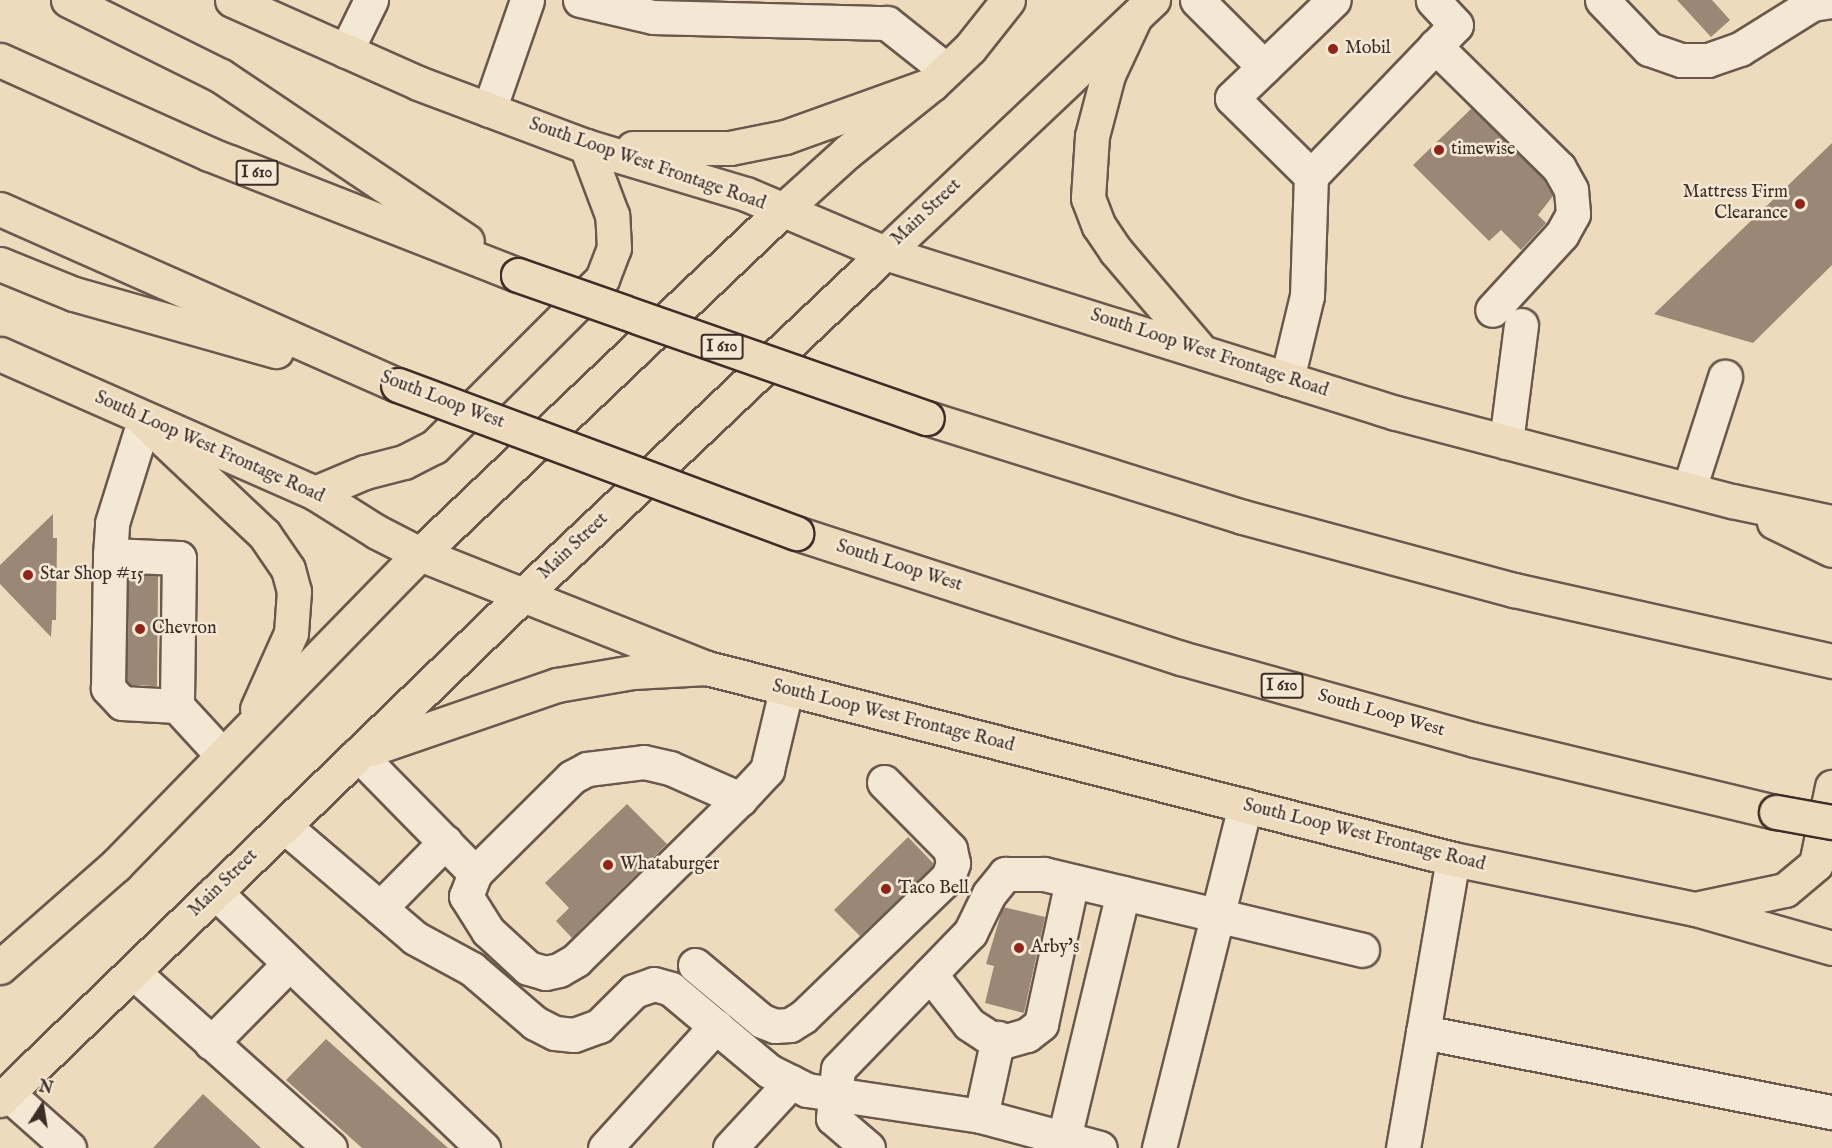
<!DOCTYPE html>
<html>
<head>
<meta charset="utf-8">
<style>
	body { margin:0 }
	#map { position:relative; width:1832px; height:1148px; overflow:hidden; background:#eedbbd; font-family:"IM FELL English",serif }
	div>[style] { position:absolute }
	.building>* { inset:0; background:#9a8775 }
	.roads { filter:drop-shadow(2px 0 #6a584c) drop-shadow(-2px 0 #6a584c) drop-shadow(0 2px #6a584c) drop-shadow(0 -2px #6a584c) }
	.minor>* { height:33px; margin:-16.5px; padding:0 16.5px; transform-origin:16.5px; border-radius:16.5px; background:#f4e8d4 }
	.major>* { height:33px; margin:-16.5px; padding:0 16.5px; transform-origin:16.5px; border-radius:16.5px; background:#eedbbd }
	.highway>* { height:33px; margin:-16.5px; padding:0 16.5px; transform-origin:16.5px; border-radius:16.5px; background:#eedbbd }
	.bridges { filter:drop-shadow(2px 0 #3e2d26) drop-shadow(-2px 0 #3e2d26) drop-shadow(0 2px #3e2d26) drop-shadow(0 -2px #3e2d26) }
	.highway-bridge>* { height:33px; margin:-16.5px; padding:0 16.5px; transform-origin:16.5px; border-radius:16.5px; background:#eedbbd }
	.dots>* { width:16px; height:16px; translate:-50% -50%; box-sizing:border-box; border:3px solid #f4e8d4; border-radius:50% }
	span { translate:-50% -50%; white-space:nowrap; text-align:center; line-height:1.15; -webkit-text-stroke:5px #f4e8d4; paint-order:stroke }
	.shield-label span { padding:2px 4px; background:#f4e8d4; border:2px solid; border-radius:4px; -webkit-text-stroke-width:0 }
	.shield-label { font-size:16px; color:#3e2d26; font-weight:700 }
	.poi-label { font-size:18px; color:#3e2d26 }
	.left { translate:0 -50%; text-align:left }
	.right { translate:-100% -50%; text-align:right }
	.street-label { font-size:18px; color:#3e2d26 }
	.north { position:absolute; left:12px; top:1076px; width:60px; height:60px; -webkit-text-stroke:4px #f4e8d4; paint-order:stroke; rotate:12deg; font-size:16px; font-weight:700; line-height:24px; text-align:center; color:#3e2d26 }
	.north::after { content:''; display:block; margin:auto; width:21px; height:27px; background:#3e2d26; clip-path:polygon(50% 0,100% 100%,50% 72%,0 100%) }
</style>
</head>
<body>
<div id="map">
	<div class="building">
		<i style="clip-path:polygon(1677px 0,1712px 0,1730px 20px,1711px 37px)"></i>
		<i style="clip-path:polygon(1472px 108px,1544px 179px,1553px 196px,1538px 215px,1546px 223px,1521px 250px,1501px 230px,1489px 241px,1413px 165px)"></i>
		<i style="clip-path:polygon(1832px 143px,1832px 265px,1753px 343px,1654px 314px)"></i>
		<i style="clip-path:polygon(53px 514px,53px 538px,57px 538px,56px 620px,52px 620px,51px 637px,0 584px,0 565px)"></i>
		<i style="clip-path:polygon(128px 575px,158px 576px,157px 686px,131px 685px,127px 681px)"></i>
		<i style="clip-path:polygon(627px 804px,667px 844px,572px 938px,556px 921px,569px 908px,545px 883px)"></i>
		<i style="clip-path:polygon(908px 837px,933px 863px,932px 867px,860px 936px,834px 910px)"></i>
		<i style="clip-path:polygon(1003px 907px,1045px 917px,1024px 1013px,985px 1003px,994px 966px,986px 964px)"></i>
		<i style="clip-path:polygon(326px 1039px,448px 1148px,362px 1148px,286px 1080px)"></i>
		<i style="clip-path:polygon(203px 1094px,261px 1148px,153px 1148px)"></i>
	</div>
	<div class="roads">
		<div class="minor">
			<i style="left:580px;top:0;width:75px;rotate:13.1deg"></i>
			<i style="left:653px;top:17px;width:234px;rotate:1.5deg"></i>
			<i style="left:887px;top:23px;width:75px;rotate:38.5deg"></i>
			<i style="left:1197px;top:0;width:95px;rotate:45deg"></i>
			<i style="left:1602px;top:0;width:68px;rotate:46.2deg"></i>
			<i style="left:1649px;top:49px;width:34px;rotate:19deg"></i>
			<i style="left:1681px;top:60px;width:27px"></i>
			<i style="left:1708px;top:60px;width:34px;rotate:-19deg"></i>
			<i style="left:1740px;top:49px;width:85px;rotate:-32deg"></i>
			<i style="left:1812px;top:4px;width:20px;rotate:-9deg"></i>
			<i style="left:1435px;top:46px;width:174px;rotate:44.5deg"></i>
			<i style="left:1559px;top:168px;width:25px;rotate:61deg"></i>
			<i style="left:1571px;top:190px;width:24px;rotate:85deg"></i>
			<i style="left:1573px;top:214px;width:23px;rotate:119deg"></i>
			<i style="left:1562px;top:234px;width:103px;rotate:132.6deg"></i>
			<i style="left:346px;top:51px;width:57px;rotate:-63.9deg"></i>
			<i style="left:489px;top:110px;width:116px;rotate:-70.9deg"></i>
			<i style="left:1311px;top:176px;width:111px;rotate:-135.4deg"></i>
			<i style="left:1232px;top:98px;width:141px;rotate:-43.9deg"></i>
			<i style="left:1287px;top:379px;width:85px;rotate:-76.5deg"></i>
			<i style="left:1307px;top:296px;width:120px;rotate:-88.1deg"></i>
			<i style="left:1311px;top:176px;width:209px;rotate:-46.2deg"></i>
			<i style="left:1456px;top:25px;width:34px;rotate:-133deg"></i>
			<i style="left:1506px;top:442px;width:118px;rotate:-82.7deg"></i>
			<i style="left:1689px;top:489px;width:118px;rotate:-72.2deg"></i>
			<i style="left:110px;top:555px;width:69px;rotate:2.5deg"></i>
			<i style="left:179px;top:558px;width:148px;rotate:90.8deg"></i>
			<i style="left:177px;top:706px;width:55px;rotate:-176.9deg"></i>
			<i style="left:122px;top:703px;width:21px;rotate:-133deg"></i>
			<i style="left:108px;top:688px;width:133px;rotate:-89.1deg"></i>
			<i style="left:110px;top:555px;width:32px;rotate:-86deg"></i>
			<i style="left:112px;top:523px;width:107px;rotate:-72.6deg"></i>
			<i style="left:177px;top:706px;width:67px;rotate:47.4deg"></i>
			<i style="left:358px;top:754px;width:167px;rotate:45.5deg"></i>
			<i style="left:475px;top:873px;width:136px;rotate:-44.7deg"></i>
			<i style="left:572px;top:777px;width:17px;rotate:-28deg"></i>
			<i style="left:587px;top:769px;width:57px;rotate:-7deg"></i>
			<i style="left:644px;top:762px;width:27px;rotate:13deg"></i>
			<i style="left:670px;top:768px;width:77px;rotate:23.9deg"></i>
			<i style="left:740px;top:799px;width:40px;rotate:-47deg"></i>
			<i style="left:767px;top:770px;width:82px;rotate:-76.6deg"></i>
			<i style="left:284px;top:826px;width:172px;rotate:40.5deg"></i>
			<i style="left:415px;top:938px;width:65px;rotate:28.5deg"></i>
			<i style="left:472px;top:969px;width:83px;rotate:40.6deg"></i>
			<i style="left:535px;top:1023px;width:22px;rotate:27deg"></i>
			<i style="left:555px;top:1033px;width:19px;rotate:6deg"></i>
			<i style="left:574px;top:1035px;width:27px;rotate:-20deg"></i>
			<i style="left:599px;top:1026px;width:49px;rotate:-45deg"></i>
			<i style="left:634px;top:991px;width:21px;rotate:-19deg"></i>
			<i style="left:654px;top:984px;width:18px;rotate:16deg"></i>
			<i style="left:671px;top:989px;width:128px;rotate:39.9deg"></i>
			<i style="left:769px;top:1071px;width:42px;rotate:26.6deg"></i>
			<i style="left:807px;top:1090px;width:176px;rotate:8.5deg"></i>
			<i style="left:981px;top:1116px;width:123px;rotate:15.1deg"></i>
			<i style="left:475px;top:873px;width:25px;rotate:111deg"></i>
			<i style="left:466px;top:896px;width:41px;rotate:57.8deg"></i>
			<i style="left:488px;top:931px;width:54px;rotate:42.8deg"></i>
			<i style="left:528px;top:968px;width:18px;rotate:16deg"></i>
			<i style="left:545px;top:973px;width:14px;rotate:-12deg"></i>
			<i style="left:559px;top:970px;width:20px;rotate:-30deg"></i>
			<i style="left:576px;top:960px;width:230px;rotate:-44.5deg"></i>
			<i style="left:215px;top:892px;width:371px;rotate:43.7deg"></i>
			<i style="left:380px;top:908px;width:93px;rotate:-45.4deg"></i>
			<i style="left:695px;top:965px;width:87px;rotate:39.9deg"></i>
			<i style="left:762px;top:1021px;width:14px;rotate:21deg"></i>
			<i style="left:775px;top:1026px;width:15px;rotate:-4deg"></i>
			<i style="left:790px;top:1025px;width:15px;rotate:-32deg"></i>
			<i style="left:803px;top:1017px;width:202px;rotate:-44deg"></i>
			<i style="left:948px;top:877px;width:15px;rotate:-70deg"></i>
			<i style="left:953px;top:863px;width:14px;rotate:-102deg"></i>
			<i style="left:950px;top:849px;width:94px;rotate:-134.6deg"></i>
			<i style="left:133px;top:972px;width:264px;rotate:41.8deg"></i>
			<i style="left:930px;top:974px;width:63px;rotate:52deg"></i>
			<i style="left:969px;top:1024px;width:24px;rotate:33deg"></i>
			<i style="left:989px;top:1037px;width:17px;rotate:13deg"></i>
			<i style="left:1006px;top:1041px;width:22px;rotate:-16deg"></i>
			<i style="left:1027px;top:1035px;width:18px;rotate:-38deg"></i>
			<i style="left:1041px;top:1024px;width:146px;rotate:-77.8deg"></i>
			<i style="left:1423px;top:1032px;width:417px;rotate:11.1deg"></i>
			<i style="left:211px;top:1043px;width:111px;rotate:-45.4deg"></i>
			<i style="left:7px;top:1093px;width:83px;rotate:41.6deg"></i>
			<i style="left:981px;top:1116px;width:80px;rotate:-77.7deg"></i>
			<i style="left:1064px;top:1138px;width:252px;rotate:-76.5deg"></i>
			<i style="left:605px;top:1148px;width:165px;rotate:-47.7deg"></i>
			<i style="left:730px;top:1148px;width:90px;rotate:-47.3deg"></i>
			<i style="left:868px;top:1148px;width:46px;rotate:-139.4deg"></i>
			<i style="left:833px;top:1118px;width:49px;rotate:-84.2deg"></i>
			<i style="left:838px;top:1069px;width:190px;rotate:-45.9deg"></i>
			<i style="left:970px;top:933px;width:43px;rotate:-64deg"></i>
			<i style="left:989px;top:894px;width:26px;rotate:-51deg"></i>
			<i style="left:1005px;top:874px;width:39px"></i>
			<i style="left:1044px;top:874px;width:327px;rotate:13.4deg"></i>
			<i style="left:1159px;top:1148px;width:353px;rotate:-75.9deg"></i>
			<i style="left:1403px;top:1148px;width:293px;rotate:-80.2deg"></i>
		</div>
		<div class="major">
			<i style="left:232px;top:0;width:204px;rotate:24deg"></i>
			<i style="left:418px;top:83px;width:179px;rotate:20.6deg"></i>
			<i style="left:586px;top:146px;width:167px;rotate:16.7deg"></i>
			<i style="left:746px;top:194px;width:151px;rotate:23deg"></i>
			<i style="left:885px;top:253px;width:535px;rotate:17.39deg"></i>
			<i style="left:1396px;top:413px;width:347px;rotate:14.7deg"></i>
			<i style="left:1732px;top:501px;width:102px;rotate:11.9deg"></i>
			<i style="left:1135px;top:17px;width:64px;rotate:115deg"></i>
			<i style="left:1108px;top:75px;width:63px;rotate:104.7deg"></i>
			<i style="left:1092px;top:136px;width:62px;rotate:93.7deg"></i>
			<i style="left:1088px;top:198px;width:30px;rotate:69deg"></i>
			<i style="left:1099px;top:226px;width:30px;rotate:56deg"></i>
			<i style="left:1116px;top:251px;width:131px;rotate:49.6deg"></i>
			<i style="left:633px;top:148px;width:97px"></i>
			<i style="left:730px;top:148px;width:56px;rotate:-11.3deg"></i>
			<i style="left:785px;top:137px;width:156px;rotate:-19.8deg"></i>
			<i style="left:782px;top:211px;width:88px;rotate:-42.2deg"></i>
			<i style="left:847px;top:152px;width:109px;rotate:-38.7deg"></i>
			<i style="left:932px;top:84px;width:52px;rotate:-43.5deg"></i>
			<i style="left:970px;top:48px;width:61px;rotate:-51.6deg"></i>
			<i style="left:885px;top:253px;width:369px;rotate:-43.4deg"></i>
			<i style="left:0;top:354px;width:344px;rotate:23.8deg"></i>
			<i style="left:315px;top:493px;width:73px;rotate:32.2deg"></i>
			<i style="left:377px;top:532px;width:48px;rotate:27.1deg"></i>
			<i style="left:420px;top:554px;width:309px;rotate:21.7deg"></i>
			<i style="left:707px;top:668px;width:770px;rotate:14.36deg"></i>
			<i style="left:1453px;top:859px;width:247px;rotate:11.7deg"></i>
			<i style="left:1695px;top:909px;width:142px;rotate:15.9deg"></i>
			<i style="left:315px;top:493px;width:54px;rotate:-22.8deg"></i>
			<i style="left:365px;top:472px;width:40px;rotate:-14.4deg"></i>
			<i style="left:404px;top:462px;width:34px;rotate:-27deg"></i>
			<i style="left:434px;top:447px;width:238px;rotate:-45deg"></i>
			<i style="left:602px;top:279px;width:33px;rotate:-69deg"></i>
			<i style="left:614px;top:248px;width:33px;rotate:-93deg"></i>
			<i style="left:612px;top:215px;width:74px;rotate:-110.6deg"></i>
			<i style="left:1774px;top:522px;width:64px;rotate:25.8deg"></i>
			<i style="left:1700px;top:908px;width:87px;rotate:-12deg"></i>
			<i style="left:1785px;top:890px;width:40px;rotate:-40deg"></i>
			<i style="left:1816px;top:864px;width:79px;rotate:-78.3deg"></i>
		</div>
		<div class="highway">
			<i style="left:68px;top:0;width:171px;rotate:26.4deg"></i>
			<i style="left:221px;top:76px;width:296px;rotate:33.9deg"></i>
			<i style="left:0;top:60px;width:229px;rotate:24.2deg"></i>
			<i style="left:209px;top:154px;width:332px;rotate:21.4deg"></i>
			<i style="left:0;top:209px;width:435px;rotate:23.9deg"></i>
			<i style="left:0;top:264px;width:80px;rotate:22.1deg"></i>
			<i style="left:74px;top:294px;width:210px;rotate:15.8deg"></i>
			<i style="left:927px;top:418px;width:331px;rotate:17.4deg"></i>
			<i style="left:1243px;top:517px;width:281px;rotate:15.1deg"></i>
			<i style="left:1514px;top:590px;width:326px;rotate:12.6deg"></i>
			<i style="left:144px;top:421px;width:165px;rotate:43.3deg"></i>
			<i style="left:264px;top:534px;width:42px;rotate:55.6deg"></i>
			<i style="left:288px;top:569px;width:23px;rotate:75deg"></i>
			<i style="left:294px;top:591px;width:42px;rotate:94.1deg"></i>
			<i style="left:291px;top:633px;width:83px;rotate:114.1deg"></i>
			<i style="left:796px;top:533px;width:405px;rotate:18deg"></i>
			<i style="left:1181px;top:658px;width:305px;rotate:15.6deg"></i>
			<i style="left:1475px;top:740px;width:309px;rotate:13.5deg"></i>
			<i style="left:371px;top:749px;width:197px;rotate:-19deg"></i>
			<i style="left:557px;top:685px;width:77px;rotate:-9.7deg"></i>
			<i style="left:633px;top:672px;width:74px;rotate:-3.1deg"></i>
			<i style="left:0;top:967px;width:154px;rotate:-41.3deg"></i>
			<i style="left:116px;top:865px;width:435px;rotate:-45.7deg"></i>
			<i style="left:420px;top:554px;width:499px;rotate:-43.5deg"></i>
			<i style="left:0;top:1100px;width:724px;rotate:-43.99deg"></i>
			<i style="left:521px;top:597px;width:501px;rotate:-43.38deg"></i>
		</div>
	</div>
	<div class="bridges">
		<div class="highway-bridge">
			<i style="left:518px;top:275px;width:433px;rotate:19.3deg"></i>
			<i style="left:398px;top:385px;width:425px;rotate:20.4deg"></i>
			<i style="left:1776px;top:812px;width:57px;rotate:10.1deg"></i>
		</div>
	</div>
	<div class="dots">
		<i style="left:1333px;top:49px;background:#8f2418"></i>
		<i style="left:1439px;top:150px;background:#8f2418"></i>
		<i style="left:1800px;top:204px;background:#8f2418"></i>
		<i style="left:28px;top:575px;background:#8f2418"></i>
		<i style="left:140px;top:629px;background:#8f2418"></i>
		<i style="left:608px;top:865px;background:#8f2418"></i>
		<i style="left:886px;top:889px;background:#8f2418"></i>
		<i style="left:1019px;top:948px;background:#8f2418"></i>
	</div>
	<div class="shield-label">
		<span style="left:257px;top:173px">I 610</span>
		<span style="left:722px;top:347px">I 610</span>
		<span style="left:1282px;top:686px">I 610</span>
	</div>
	<div class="poi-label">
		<span class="left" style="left:1345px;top:49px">Mobil</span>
		<span class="left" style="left:1451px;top:150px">timewise</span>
		<span class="right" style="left:1788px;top:204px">Mattress Firm<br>Clearance</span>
		<span class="left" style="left:40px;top:575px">Star Shop #15</span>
		<span class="left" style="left:152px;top:629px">Chevron</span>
		<span class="left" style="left:620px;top:865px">Whataburger</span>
		<span class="left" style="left:898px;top:889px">Taco Bell</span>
		<span class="left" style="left:1031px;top:948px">Arby's</span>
	</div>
	<div class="street-label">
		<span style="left:647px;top:165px;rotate:19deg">South Loop West Frontage Road</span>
		<span style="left:927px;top:213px;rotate:-43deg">Main Street</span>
		<span style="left:1209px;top:354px;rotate:18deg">South Loop West Frontage Road</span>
		<span style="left:442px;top:401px;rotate:21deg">South Loop West</span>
		<span style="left:209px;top:448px;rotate:24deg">South Loop West Frontage Road</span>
		<span style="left:574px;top:547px;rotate:-43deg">Main Street</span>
		<span style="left:899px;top:567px;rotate:18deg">South Loop West</span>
		<span style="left:1381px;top:714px;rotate:16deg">South Loop West</span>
		<span style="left:893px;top:717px;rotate:14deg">South Loop West Frontage Road</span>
		<span style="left:1364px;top:836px;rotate:14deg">South Loop West Frontage Road</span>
		<span style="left:224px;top:884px;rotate:-44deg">Main Street</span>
	</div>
	<div class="north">N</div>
</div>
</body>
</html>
